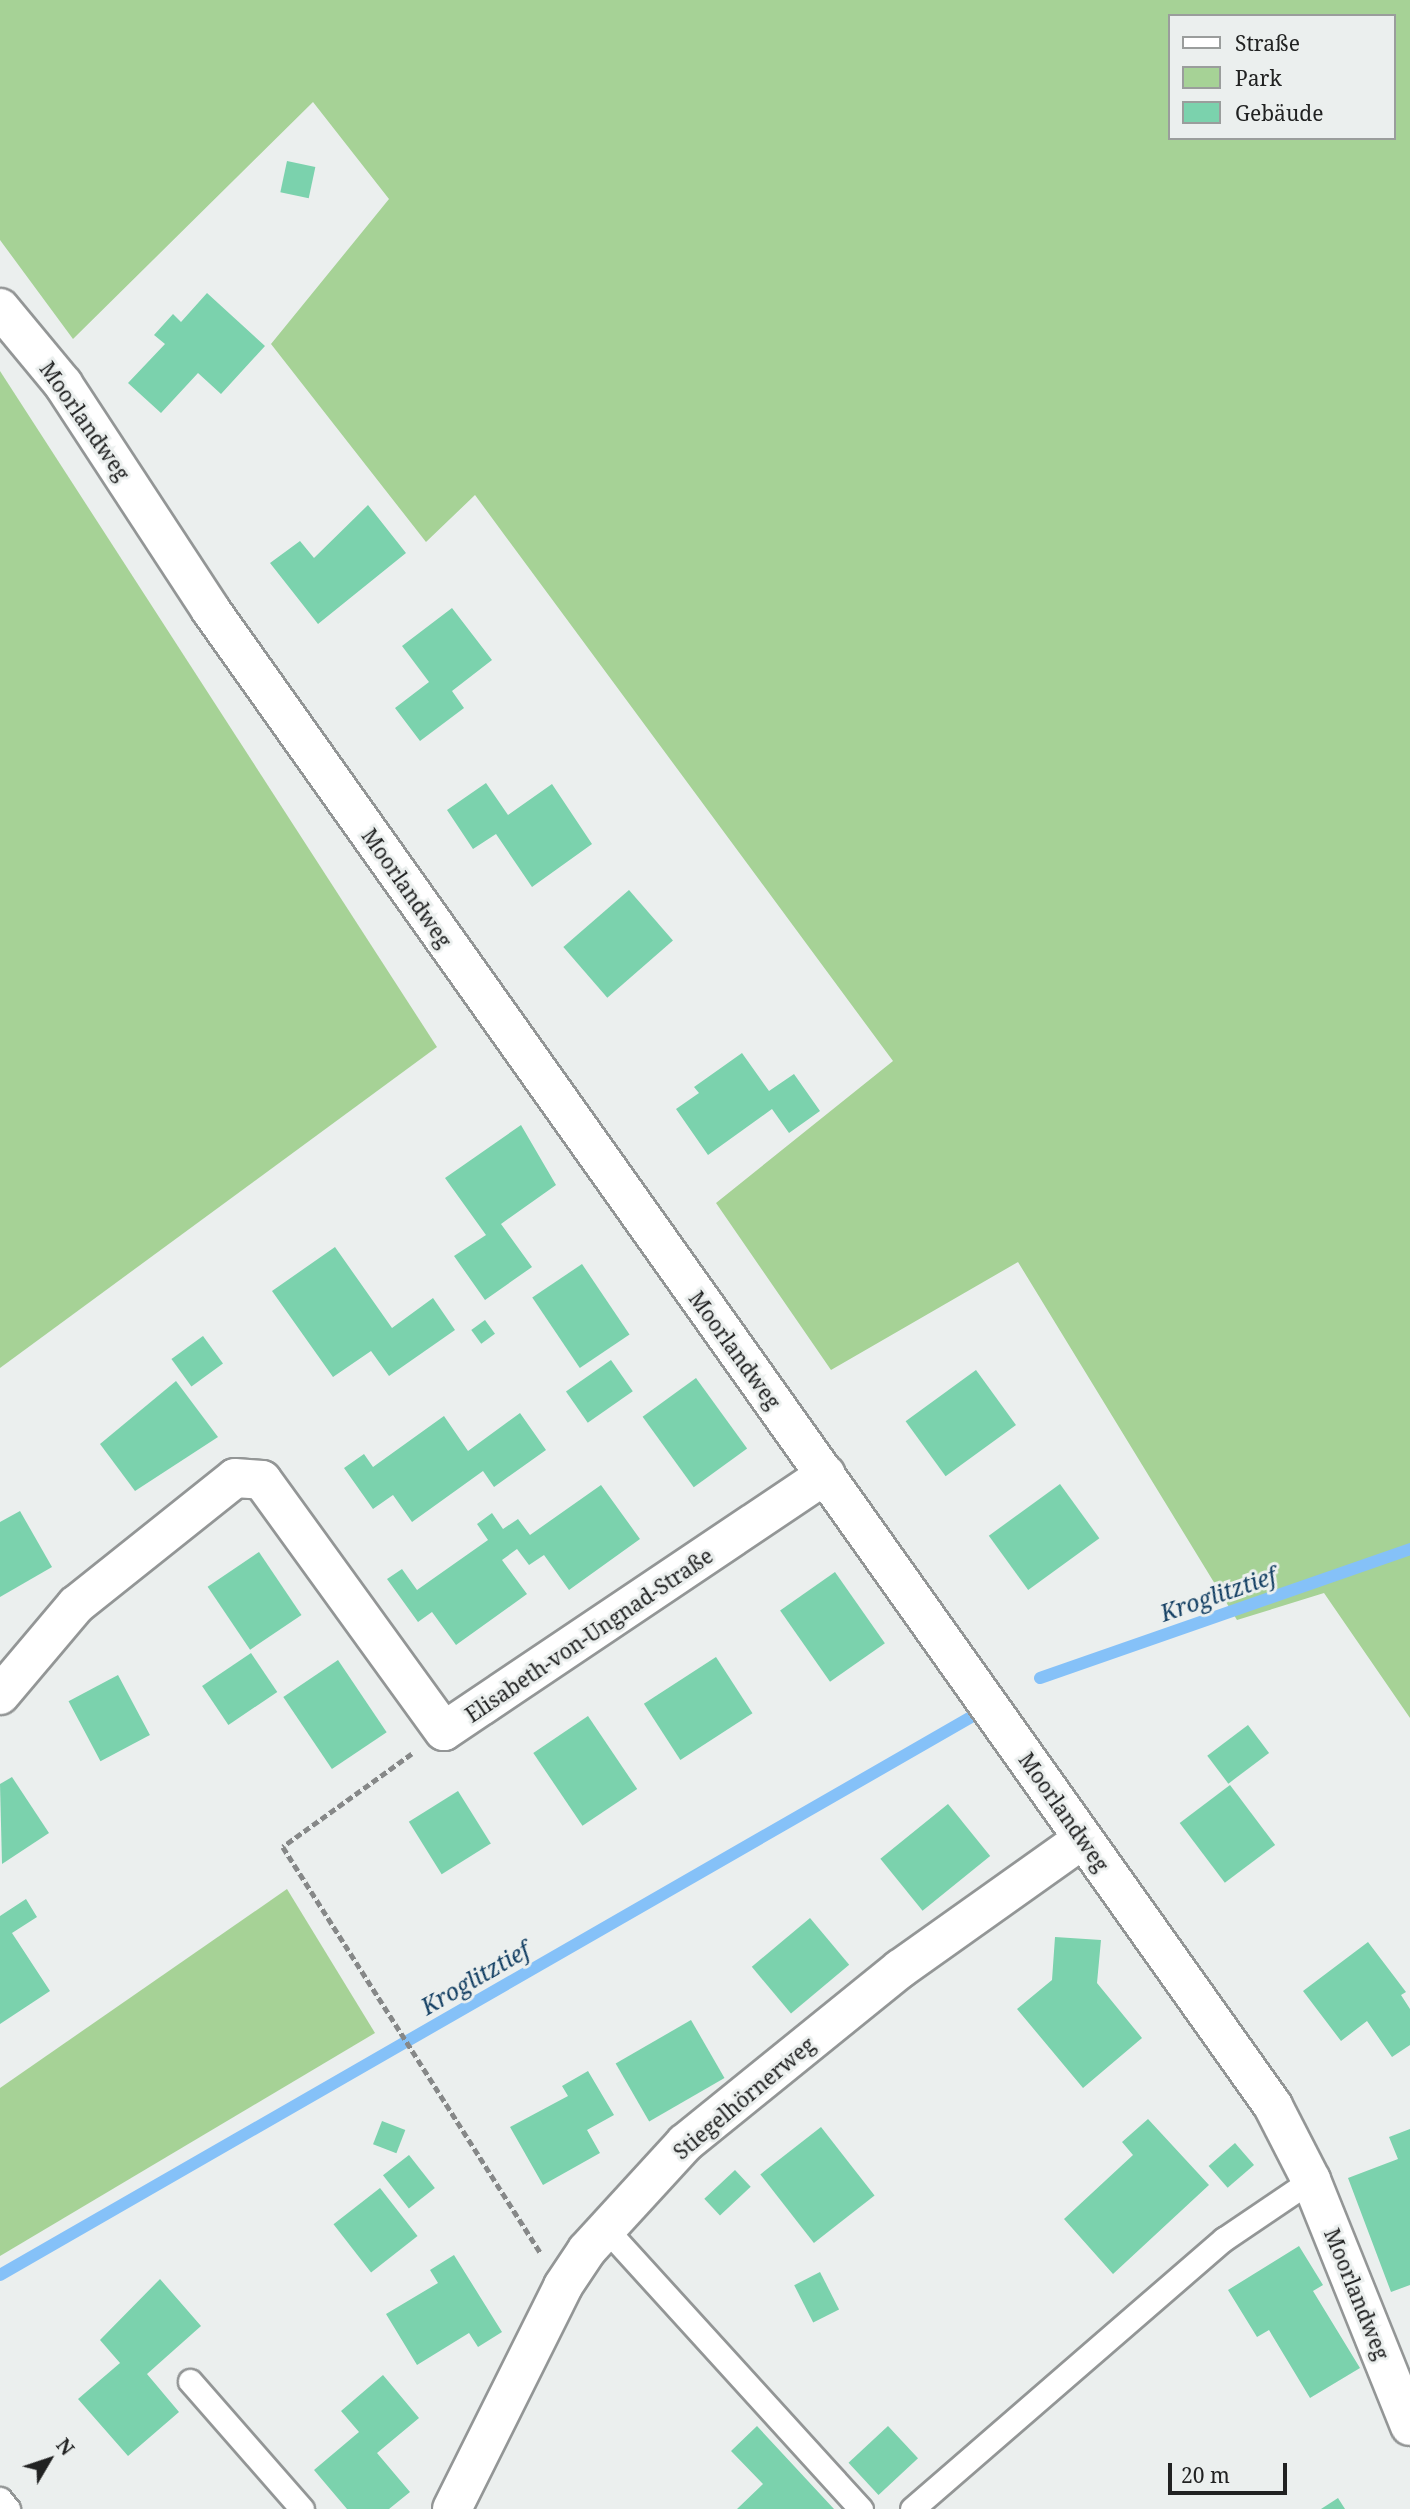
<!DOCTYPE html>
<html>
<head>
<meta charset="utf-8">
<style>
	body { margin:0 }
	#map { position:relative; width:1410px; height:2509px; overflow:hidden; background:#ebefee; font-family:"Noto Serif",serif }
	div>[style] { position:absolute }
	.green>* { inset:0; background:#a6d296 }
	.stream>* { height:12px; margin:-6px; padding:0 6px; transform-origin:6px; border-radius:6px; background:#85c1f8 }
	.building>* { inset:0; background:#7bd2ad; transform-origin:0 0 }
	.path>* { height:4.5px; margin-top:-2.25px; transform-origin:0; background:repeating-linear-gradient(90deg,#868888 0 7px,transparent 0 10.5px) }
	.roads { filter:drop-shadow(2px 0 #939696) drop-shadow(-2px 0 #939696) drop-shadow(0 2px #939696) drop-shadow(0 -2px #939696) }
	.service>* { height:23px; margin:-11.5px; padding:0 11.5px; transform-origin:11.5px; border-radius:11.5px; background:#fff }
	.minor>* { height:38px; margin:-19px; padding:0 19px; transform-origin:19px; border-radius:19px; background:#fff }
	span { translate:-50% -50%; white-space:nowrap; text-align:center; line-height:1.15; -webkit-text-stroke:6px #ebefee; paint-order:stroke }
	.street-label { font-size:21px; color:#212222 }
	.water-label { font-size:23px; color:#123e62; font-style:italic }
	.legend { position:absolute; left:1168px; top:14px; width:228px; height:126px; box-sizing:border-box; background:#ebefee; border:2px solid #9a9d9c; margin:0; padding:9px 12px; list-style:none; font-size:21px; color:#212222 }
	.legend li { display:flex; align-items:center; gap:14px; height:35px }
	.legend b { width:35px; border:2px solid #9a9d9c }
	.north { position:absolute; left:14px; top:2425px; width:70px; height:70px; -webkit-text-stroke:5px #ebefee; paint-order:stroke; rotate:51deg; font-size:19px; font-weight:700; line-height:28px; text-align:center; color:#212222 }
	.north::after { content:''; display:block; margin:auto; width:24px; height:32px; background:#212222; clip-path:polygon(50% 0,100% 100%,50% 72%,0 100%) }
	.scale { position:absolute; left:1168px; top:2463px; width:119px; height:32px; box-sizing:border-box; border:4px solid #212222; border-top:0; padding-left:9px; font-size:21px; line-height:24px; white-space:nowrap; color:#212222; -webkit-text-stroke:5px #ebefee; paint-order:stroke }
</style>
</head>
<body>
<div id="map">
	<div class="green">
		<i style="clip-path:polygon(evenodd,0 0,1410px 0,1410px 1718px,1324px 1593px,1237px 1620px,1018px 1262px,831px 1370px,716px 1203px,893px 1061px,475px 495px,426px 542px,271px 344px,389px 199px,313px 102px,73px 339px,0 240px,0 0,1170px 16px,1394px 16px,1394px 138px,1170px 138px,1170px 16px)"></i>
		<i style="clip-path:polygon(0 371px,437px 1047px,0 1368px)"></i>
		<i style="clip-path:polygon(287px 1889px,375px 2033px,0 2256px,0 2088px)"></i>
	</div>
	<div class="stream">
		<i style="left:1040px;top:1678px;width:392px;rotate:-19.2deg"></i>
		<i style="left:0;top:2275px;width:1120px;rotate:-29.88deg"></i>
	</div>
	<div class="building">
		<i style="left:287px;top:161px;width:29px;height:32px;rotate:12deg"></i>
		<i style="clip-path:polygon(207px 293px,265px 346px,221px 394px,198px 373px,161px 413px,128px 383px,165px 344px,154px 335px,173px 314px,181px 322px)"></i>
		<i style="clip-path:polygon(368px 505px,406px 553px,318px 624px,270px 563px,300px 541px,314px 558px)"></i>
		<i style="clip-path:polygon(452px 608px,492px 660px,452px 691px,464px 708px,420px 741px,395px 708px,429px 682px,402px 646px)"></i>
		<i style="clip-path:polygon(486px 783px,508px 815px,552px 784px,592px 844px,532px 887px,496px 834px,473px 849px,447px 810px)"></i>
		<i style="left:629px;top:890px;width:67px;height:87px;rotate:49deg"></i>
		<i style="clip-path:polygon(742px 1053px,769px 1091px,794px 1074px,820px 1111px,789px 1133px,772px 1109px,708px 1155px,676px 1109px,699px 1093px,694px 1087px)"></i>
		<i style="clip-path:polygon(521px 1125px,556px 1185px,501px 1224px,532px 1267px,485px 1300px,454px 1256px,486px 1235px,445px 1178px)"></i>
		<i style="clip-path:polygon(335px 1247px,392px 1328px,433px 1298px,455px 1330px,389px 1376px,371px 1351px,333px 1377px,272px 1291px)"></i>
		<i style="left:582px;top:1264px;width:85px;height:60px;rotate:56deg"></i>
		<i style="left:485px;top:1320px;width:17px;height:17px;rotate:54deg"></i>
		<i style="left:203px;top:1336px;width:34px;height:39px;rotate:54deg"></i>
		<i style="left:611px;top:1360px;width:38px;height:55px;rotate:55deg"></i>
		<i style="left:976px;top:1370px;width:68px;height:87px;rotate:54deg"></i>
		<i style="left:696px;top:1378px;width:87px;height:66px;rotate:54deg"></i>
		<i style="clip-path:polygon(176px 1381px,218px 1437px,135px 1491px,100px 1444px)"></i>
		<i style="clip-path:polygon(520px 1413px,546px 1450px,494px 1487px,483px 1471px,412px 1522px,393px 1495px,373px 1509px,344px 1468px,364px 1454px,373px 1467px,444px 1416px,468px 1451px)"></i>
		<i style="left:1060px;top:1484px;width:67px;height:88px;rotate:54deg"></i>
		<i style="clip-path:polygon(601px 1485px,640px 1539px,569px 1590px,544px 1555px,529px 1565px,517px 1549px,502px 1560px,527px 1594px,456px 1645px,432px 1612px,418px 1622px,387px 1579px,402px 1569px,417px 1590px,488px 1540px,477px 1524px,492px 1513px,503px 1529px,518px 1519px,530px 1535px)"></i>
		<i style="clip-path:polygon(20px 1511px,52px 1567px,0 1597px,0 1522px)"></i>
		<i style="left:259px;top:1552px;width:76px;height:62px;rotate:56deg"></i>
		<i style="left:835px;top:1572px;width:87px;height:67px;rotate:55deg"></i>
		<i style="left:251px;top:1653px;width:47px;height:59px;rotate:56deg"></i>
		<i style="left:716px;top:1657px;width:67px;height:86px;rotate:57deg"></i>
		<i style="left:338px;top:1660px;width:87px;height:66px;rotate:56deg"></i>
		<i style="left:118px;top:1675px;width:68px;height:56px;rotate:62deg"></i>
		<i style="left:588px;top:1716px;width:88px;height:66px;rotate:56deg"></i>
		<i style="left:1248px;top:1725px;width:35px;height:51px;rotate:53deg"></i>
		<i style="clip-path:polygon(12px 1777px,49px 1833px,2px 1864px,0 1784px)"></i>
		<i style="left:1230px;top:1785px;width:75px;height:63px;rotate:53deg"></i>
		<i style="left:458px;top:1791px;width:62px;height:58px;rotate:58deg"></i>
		<i style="left:948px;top:1804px;width:67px;height:87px;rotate:51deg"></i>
		<i style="clip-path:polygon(26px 1899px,37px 1917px,12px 1933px,50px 1991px,0 2024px,0 1916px)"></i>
		<i style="left:810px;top:1918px;width:61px;height:76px;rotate:50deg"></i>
		<i style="clip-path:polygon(1055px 1937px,1101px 1940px,1097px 1983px,1142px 2038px,1083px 2088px,1017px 2009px,1052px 1980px)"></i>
		<i style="clip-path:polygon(1368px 1942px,1406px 1992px,1401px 1995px,1410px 2009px,1410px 2045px,1392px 2057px,1367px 2021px,1341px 2041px,1303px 1991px)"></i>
		<i style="left:691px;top:2020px;width:67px;height:87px;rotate:60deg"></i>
		<i style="clip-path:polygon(588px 2071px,614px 2115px,587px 2130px,600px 2153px,543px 2185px,510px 2127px,568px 2096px,562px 2086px)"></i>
		<i style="clip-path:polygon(1148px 2119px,1209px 2185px,1113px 2274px,1064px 2219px,1133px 2155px,1122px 2142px)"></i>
		<i style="left:382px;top:2121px;width:25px;height:25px;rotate:21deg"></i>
		<i style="left:821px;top:2127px;width:87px;height:77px;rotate:52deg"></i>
		<i style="clip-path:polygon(1410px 2129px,1410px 2285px,1391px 2292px,1348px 2178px,1398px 2159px,1389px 2137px)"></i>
		<i style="left:1235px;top:2143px;width:29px;height:35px;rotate:49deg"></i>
		<i style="left:409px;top:2155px;width:42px;height:33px;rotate:52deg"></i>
		<i style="left:735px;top:2170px;width:23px;height:42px;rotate:47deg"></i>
		<i style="left:380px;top:2188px;width:61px;height:59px;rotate:52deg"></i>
		<i style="clip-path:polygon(1299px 2246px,1323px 2285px,1313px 2291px,1360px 2368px,1310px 2398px,1269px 2330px,1257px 2337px,1228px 2290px)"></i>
		<i style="clip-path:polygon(454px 2255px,502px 2332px,478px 2347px,469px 2333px,417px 2365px,386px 2314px,438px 2283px,430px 2270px)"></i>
		<i style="left:820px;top:2272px;width:42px;height:29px;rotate:63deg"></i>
		<i style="clip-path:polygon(160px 2279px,201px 2326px,147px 2374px,179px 2412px,128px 2456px,78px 2399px,120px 2363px,100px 2340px)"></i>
		<i style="clip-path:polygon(383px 2375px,419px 2418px,377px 2453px,410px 2492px,389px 2509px,347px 2509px,314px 2470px,359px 2432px,341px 2411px)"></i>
		<i style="clip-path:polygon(757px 2426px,834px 2509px,737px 2509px,763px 2484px,731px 2451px)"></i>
		<i style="left:888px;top:2426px;width:44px;height:54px;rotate:47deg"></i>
		<i style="clip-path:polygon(1338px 2498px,1345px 2509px,1321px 2509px)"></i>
	</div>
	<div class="path">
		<i style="left:412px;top:1754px;width:159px;rotate:144.2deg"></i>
		<i style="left:283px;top:1847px;width:480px;rotate:57.6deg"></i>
	</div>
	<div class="roads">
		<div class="service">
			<i style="left:606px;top:2229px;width:379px;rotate:47.7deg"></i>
			<i style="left:190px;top:2381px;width:170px;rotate:48.8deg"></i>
			<i style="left:0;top:2499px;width:13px;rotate:51deg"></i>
			<i style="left:912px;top:2509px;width:413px;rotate:-40.9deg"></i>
			<i style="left:1224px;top:2239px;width:105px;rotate:-34.1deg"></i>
		</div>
		<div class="minor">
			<i style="left:0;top:308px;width:99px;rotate:50.3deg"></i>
			<i style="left:63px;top:384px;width:269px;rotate:56.8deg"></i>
			<i style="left:210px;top:609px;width:1836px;rotate:54.62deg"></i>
			<i style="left:1273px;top:2106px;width:83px;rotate:62.8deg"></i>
			<i style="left:1311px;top:2180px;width:265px;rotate:68.1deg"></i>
			<i style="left:0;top:1695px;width:118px;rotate:-49.8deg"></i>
			<i style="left:76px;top:1605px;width:203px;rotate:-38.6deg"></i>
			<i style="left:235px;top:1478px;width:27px;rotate:4deg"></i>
			<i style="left:262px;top:1480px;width:310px;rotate:54.1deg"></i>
			<i style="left:444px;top:1731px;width:460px;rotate:-33.9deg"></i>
			<i style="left:452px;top:2509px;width:249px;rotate:-63.5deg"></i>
			<i style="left:563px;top:2286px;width:43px;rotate:-56.3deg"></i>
			<i style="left:587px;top:2250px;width:145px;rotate:-47.5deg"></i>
			<i style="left:685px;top:2143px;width:277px;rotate:-39deg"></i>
			<i style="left:900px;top:1969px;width:224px;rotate:-35.4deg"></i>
		</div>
	</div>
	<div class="street-label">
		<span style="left:85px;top:421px;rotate:55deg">Moorlandweg</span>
		<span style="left:407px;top:888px;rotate:55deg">Moorlandweg</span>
		<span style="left:735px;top:1350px;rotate:54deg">Moorlandweg</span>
		<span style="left:589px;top:1635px;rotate:-34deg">Elisabeth-von-Ungnad-Straße</span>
		<span style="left:1064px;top:1812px;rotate:55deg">Moorlandweg</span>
		<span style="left:744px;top:2098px;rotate:-40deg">Stiegelhörnerweg</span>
		<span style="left:1357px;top:2294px;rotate:68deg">Moorlandweg</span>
	</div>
	<div class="water-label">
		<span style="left:1218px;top:1594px;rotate:-19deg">Kroglitztief</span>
		<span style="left:475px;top:1978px;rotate:-30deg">Kroglitztief</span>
	</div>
	<ul class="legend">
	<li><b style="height:9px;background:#fff"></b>Straße</li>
	<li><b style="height:19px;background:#a6d296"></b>Park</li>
	<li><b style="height:19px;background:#7bd2ad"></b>Gebäude</li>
	</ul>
	<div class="north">N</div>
	<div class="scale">20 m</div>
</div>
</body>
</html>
